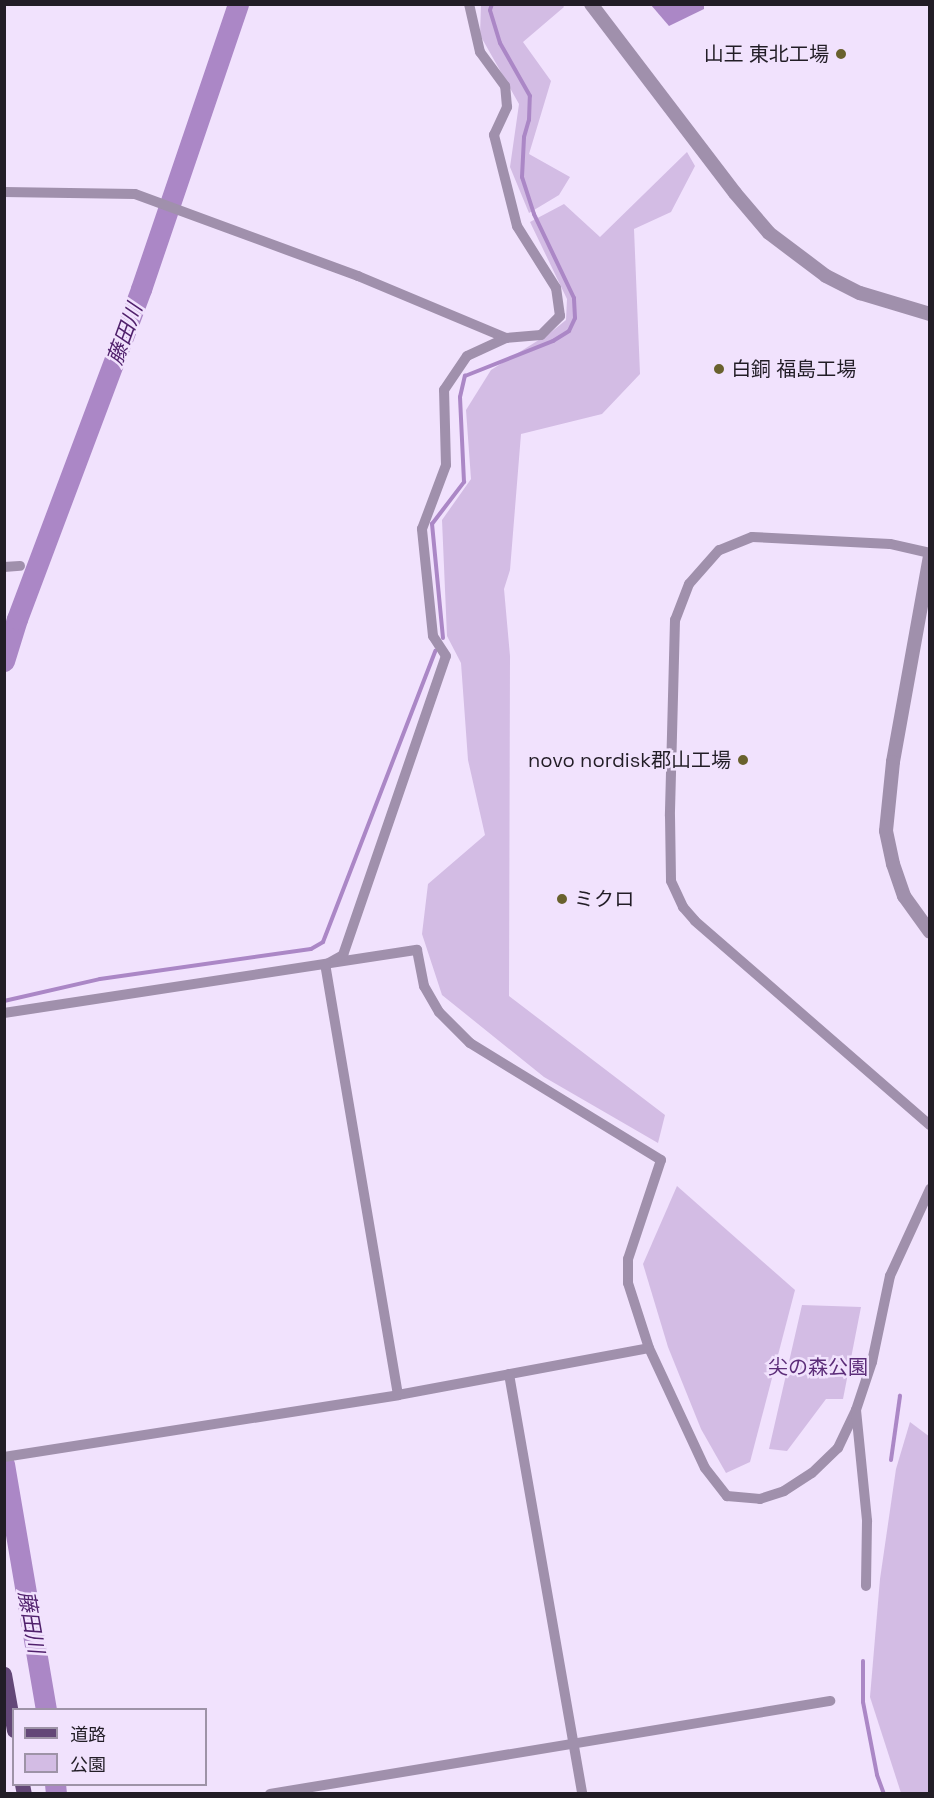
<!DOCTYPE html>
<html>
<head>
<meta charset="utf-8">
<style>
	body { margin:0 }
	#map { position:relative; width:934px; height:1798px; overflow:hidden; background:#f1e2fd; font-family:"Space Grotesk","Noto Sans JP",sans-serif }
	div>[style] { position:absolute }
	.green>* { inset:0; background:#d3bce4 }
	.water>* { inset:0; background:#ab87c6 }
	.stream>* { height:4px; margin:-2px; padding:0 2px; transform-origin:2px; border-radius:2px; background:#ab87c6 }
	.river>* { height:21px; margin:-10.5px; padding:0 10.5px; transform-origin:10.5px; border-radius:10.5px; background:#ab87c6 }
	.minor>* { height:10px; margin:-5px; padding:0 5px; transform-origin:5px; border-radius:5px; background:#a090ac }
	.tertiary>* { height:14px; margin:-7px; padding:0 7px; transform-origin:7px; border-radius:7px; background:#a090ac }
	.primary>* { height:15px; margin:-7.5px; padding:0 7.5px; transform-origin:7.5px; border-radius:7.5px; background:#634777 }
	.dots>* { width:16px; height:16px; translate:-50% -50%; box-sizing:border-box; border:3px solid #f1e2fd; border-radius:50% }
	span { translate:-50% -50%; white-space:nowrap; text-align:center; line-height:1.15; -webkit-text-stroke:5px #f1e2fd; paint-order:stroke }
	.poi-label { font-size:20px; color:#221d26 }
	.right { translate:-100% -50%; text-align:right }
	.left { translate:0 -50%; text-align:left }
	.park-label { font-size:20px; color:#5c2d79 }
	.water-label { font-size:21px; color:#50216c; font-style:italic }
	.frame { position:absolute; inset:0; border:6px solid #221d26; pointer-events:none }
	.legend { position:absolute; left:12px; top:1708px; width:195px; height:78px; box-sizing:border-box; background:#f1e2fd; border:2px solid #9e93a7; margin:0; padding:8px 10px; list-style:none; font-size:18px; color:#221d26 }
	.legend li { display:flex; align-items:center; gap:12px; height:30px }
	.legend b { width:30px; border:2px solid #9e93a7 }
</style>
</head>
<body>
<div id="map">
	<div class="green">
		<i style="clip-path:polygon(562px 4px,564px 7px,523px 42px,551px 81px,529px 154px,570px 177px,559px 195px,529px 213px,510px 167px,519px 104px,480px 35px,481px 5px)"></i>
		<i style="clip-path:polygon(687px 152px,695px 166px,671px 212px,634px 229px,640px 374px,602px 414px,521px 434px,510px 570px,504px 589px,510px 656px,509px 996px,665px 1115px,658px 1143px,544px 1077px,442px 995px,422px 934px,428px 884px,485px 835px,468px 760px,461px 663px,447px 636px,442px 520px,471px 479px,466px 410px,491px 370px,550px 333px,566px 320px,567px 299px,530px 222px,564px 204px,600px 237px)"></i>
		<i style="clip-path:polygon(677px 1186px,795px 1290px,750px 1462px,726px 1473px,701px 1429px,668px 1347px,643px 1264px)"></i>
		<i style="clip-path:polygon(802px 1305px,861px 1307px,843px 1399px,826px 1399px,787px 1451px,769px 1449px)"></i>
		<i style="clip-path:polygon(910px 1422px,930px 1437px,929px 1793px,901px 1793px,870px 1697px,880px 1579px,896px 1469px)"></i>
	</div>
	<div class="water">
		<i style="clip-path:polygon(651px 5px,704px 5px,704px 9px,669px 26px)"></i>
	</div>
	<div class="stream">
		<i style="left:443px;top:638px;width:115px;rotate:-95.5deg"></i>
		<i style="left:432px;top:524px;width:53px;rotate:-52.7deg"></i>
		<i style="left:464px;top:482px;width:85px;rotate:-92.7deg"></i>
		<i style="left:460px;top:397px;width:22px;rotate:-77deg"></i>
		<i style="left:465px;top:376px;width:95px;rotate:-21.7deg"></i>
		<i style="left:553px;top:341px;width:19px;rotate:-32deg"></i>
		<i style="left:569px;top:331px;width:14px;rotate:-65deg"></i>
		<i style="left:575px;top:318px;width:20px;rotate:-93deg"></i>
		<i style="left:574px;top:298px;width:93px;rotate:-115.5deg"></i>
		<i style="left:534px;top:214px;width:39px;rotate:-108deg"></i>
		<i style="left:522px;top:177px;width:40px;rotate:-87.1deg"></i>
		<i style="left:524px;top:137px;width:18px;rotate:-74deg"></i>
		<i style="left:529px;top:120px;width:24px;rotate:-88deg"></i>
		<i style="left:530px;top:96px;width:61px;rotate:-119.5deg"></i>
		<i style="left:500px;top:43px;width:34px;rotate:-107deg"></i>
		<i style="left:490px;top:10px;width:6px;rotate:-72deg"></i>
		<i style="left:4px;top:1001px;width:98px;rotate:-12.9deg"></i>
		<i style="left:100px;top:979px;width:213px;rotate:-8.1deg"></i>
		<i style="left:311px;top:949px;width:14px;rotate:-30deg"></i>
		<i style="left:323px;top:942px;width:312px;rotate:-68.9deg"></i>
		<i style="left:891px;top:1460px;width:65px;rotate:-82deg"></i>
		<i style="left:863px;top:1661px;width:41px;rotate:90deg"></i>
		<i style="left:863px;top:1702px;width:74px;rotate:79.1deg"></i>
		<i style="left:877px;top:1775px;width:20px;rotate:70deg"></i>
	</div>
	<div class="river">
		<i style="left:4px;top:661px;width:44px;rotate:-72.8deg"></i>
		<i style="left:17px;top:619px;width:353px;rotate:-69.4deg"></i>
		<i style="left:141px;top:289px;width:301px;rotate:-71.2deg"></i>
		<i style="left:4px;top:1464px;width:250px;rotate:80.3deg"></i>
		<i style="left:55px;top:1784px;width:10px;rotate:84deg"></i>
	</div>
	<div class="minor">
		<i style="left:4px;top:192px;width:131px;rotate:0.9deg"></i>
		<i style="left:135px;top:194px;width:238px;rotate:20.2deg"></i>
		<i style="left:358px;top:276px;width:160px;rotate:22.7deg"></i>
		<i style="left:930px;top:553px;width:41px;rotate:-167.3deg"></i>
		<i style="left:890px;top:544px;width:138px;rotate:-177.1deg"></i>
		<i style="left:752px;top:537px;width:35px;rotate:158deg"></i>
		<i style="left:719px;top:550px;width:45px;rotate:131.4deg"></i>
		<i style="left:689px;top:584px;width:39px;rotate:111deg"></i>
		<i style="left:675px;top:620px;width:196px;rotate:91.5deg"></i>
		<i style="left:670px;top:816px;width:65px;rotate:89.1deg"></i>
		<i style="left:671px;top:881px;width:29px;rotate:65deg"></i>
		<i style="left:683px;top:907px;width:18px;rotate:49deg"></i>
		<i style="left:695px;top:921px;width:311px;rotate:41deg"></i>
		<i style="left:4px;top:567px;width:16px;rotate:-4deg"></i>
		<i style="left:4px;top:1013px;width:418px;rotate:-8.7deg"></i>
		<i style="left:417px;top:950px;width:37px;rotate:79deg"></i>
		<i style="left:424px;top:986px;width:30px;rotate:60deg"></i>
		<i style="left:439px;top:1012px;width:44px;rotate:45deg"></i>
		<i style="left:470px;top:1043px;width:224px;rotate:31.5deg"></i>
		<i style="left:661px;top:1160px;width:104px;rotate:108.4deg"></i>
		<i style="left:628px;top:1259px;width:24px;rotate:90deg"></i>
		<i style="left:628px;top:1283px;width:68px;rotate:72.1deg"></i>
		<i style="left:649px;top:1348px;width:132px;rotate:65deg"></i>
		<i style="left:705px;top:1468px;width:36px;rotate:52deg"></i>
		<i style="left:727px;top:1496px;width:33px;rotate:5deg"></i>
		<i style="left:760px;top:1499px;width:25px;rotate:-18deg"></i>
		<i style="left:784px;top:1491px;width:33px;rotate:-33deg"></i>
		<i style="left:812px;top:1473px;width:36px;rotate:-44deg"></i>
		<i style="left:838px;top:1448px;width:42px;rotate:-64.7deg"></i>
		<i style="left:856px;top:1410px;width:51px;rotate:-71.6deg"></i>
		<i style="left:872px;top:1362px;width:88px;rotate:-78.2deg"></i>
		<i style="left:890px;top:1276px;width:96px;rotate:-65.3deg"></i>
		<i style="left:509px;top:1374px;width:426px;rotate:80.1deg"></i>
		<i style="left:398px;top:1395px;width:436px;rotate:-99.6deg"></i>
		<i style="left:325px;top:965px;width:21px;rotate:-29deg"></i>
		<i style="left:343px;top:955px;width:316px;rotate:-71deg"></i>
		<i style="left:446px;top:656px;width:24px;rotate:-123deg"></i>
		<i style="left:433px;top:636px;width:108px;rotate:-95.9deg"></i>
		<i style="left:422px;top:529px;width:68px;rotate:-69.4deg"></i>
		<i style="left:446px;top:465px;width:75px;rotate:-91.5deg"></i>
		<i style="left:444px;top:390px;width:41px;rotate:-55.9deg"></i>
		<i style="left:467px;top:356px;width:43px;rotate:-24.8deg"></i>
		<i style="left:506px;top:338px;width:35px;rotate:-5deg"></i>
		<i style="left:541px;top:335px;width:27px;rotate:-45deg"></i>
		<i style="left:560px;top:316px;width:28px;rotate:-98deg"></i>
		<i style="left:556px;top:288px;width:73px;rotate:-122.2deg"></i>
		<i style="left:517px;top:226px;width:94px;rotate:-104.2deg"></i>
		<i style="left:494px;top:135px;width:31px;rotate:-65deg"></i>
		<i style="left:507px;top:107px;width:21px;rotate:-95deg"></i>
		<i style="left:505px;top:86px;width:42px;rotate:-126.3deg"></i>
		<i style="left:480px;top:52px;width:49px;rotate:-102.9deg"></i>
		<i style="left:856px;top:1410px;width:112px;rotate:84.3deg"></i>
		<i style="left:867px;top:1521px;width:65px;rotate:90.9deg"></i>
		<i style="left:4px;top:1457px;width:399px;rotate:-8.9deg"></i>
		<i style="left:398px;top:1395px;width:255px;rotate:-10.6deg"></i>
		<i style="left:270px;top:1794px;width:568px;rotate:-9.43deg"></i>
	</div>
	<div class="tertiary">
		<i style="left:591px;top:4px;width:238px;rotate:52.7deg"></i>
		<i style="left:735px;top:193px;width:52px;rotate:49.6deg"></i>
		<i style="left:769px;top:233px;width:71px;rotate:37deg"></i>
		<i style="left:826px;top:276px;width:38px;rotate:27deg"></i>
		<i style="left:860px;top:293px;width:73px;rotate:16.7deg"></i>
		<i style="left:930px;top:556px;width:209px;rotate:100.2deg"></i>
		<i style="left:893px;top:762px;width:69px;rotate:95.8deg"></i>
		<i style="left:886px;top:831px;width:34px;rotate:78deg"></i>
		<i style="left:893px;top:864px;width:34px;rotate:71deg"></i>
		<i style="left:904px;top:896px;width:44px;rotate:54.2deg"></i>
	</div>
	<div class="primary">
		<i style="left:4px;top:1674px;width:57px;rotate:79.9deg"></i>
		<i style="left:22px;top:1784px;width:10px;rotate:79deg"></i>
	</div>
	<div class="dots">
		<i style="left:841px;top:54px;background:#69612d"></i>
		<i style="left:719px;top:369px;background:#69612d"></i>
		<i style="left:743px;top:760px;background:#69612d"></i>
		<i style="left:562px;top:899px;background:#69612d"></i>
	</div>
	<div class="poi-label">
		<span class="right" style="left:829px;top:54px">山王 東北工場</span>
		<span class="left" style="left:731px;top:369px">白銅 福島工場</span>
		<span class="right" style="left:731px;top:760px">novo nordisk郡山工場</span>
		<span class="left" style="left:574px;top:899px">ミクロ</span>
	</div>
	<div class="park-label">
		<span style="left:818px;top:1367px">尖の森公園</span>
	</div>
	<div class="water-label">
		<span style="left:125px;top:334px;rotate:-70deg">藤田川</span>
		<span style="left:31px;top:1622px;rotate:80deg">藤田川</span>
	</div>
	<div class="frame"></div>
	<ul class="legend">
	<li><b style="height:8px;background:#634777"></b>道路</li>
	<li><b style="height:16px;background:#d3bce4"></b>公園</li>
	</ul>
</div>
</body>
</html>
